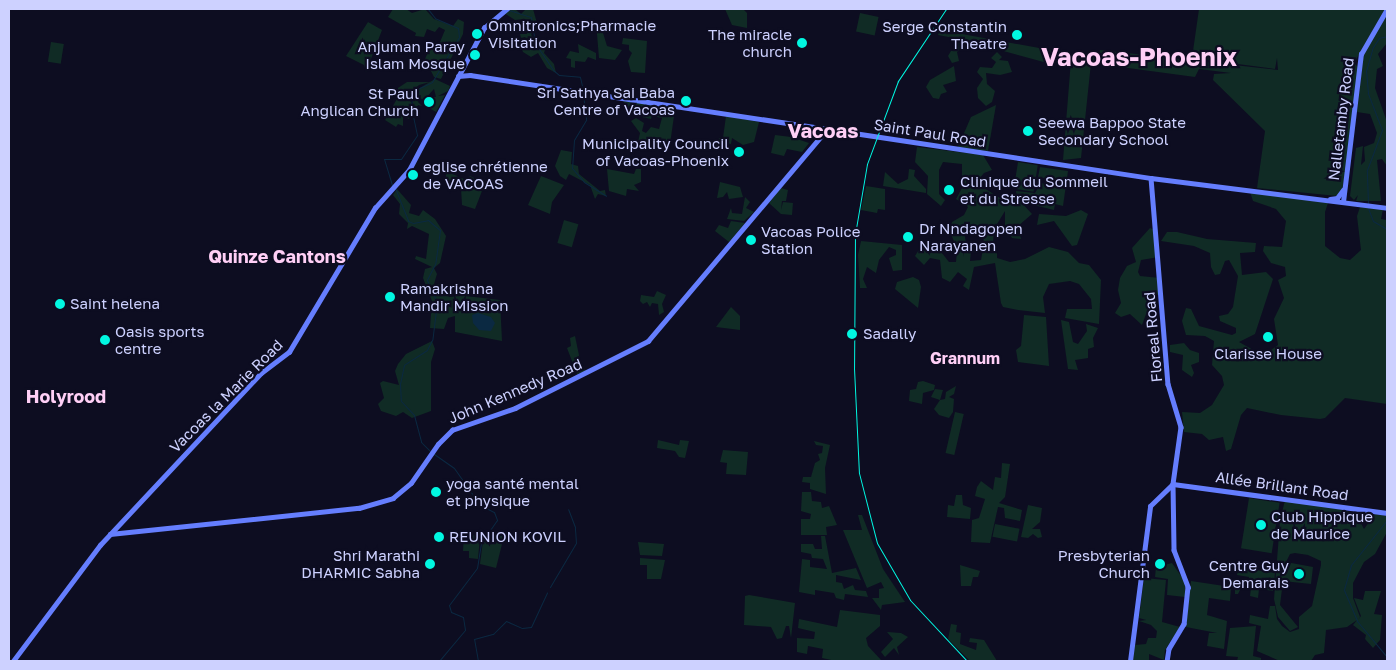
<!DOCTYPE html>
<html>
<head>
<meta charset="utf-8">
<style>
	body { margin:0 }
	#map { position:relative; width:1396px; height:670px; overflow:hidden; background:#0d0d21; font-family:"Golos Text",sans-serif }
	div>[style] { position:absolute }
	.green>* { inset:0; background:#102b25; transform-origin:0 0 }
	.water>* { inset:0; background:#0b2942 }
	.stream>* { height:1px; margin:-0.5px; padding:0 0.5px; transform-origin:0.5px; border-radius:0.5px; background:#0b2942 }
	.secondary>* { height:4.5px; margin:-2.25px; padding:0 2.25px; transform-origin:2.25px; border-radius:2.25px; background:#657efe }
	.tram>* { height:1px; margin:-0.5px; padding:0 0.5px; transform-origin:0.5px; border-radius:0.5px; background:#01f7e1 }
	.dots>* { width:14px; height:14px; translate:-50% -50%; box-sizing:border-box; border:2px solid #0d0d21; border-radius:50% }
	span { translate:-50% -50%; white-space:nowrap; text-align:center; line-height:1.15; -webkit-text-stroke:4.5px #0d0d21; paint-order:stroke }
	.poi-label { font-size:15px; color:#cdd1ff }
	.left { translate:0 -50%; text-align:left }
	.right { translate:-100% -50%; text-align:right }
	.street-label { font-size:15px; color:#cdd1ff }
	.neighbourhood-label { font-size:16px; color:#ffcff6; font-weight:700 }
	.quarter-label { font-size:18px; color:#ffcff6; font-weight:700 }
	.district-label { font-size:20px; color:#ffcff6; font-weight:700 }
	.town-label { font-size:25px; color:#ffcff6; font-weight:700 }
	.frame { position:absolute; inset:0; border:10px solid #cdd1ff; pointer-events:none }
</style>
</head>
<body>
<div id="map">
	<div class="green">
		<i style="clip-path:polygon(393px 9px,406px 9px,412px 13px,425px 9px,434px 19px,453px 26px,458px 19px,464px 22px,463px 34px,441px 79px,434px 77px,425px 59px,429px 50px,440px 42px,445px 30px,439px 27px,435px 32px,427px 29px,424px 37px,415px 36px,416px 33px,388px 17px)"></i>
		<i style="clip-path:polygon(505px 9px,516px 10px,521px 14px,526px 9px,533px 9px,537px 23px,531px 35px,546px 46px,544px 53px,554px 64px,556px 73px,547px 68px,538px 53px,531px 57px,523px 52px,521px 47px,530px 48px,532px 45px,525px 37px,521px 38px,520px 34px,527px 34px,528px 25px,524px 19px,515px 20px,504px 13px)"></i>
		<i style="clip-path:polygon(725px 9px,743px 9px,747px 13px,747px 28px,732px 25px)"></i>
		<i style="clip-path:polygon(1199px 9px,1385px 9px,1354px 63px,1358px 67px,1353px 130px,1342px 191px,1337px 196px,1257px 188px,1265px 131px,1213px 80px,1214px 74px,1231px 73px,1199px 69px,1195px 77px,1091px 63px,1081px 158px,1063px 160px,1071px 60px,1051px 64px,963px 40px,965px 45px,957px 52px,959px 61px,952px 63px,948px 56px,951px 51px,957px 51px,959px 39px,938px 35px,940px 30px,1072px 54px,1099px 57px,1100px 50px,1278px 70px,1277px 58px,1275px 69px,1192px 58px)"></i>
		<i style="left:860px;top:13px;width:19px;height:19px;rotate:12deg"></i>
		<i style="clip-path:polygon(1387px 16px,1387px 43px,1378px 54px,1383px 66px,1377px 69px,1375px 88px,1387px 122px,1387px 166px,1382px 159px,1377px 160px,1381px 201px,1356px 201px,1358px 195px,1354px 200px,1350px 196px,1356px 148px,1363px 146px,1361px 165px,1365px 161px,1364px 147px,1374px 143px,1377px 133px,1370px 114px,1357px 112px,1363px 58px,1367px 44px)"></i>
		<i style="clip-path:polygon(368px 22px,382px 30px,366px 72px,364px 65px,346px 56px)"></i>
		<i style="clip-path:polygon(596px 22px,600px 23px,607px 46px,622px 50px,615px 60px,599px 58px)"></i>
		<i style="clip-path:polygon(623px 38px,647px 41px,645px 73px,631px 72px,628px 61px,632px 53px,629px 50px,629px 45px,622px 44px)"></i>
		<i style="left:51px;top:42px;width:13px;height:20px;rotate:9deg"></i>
		<i style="clip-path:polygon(578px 44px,596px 53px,596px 60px,588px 57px,585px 62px,575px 61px,575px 68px,571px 67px,571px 59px,566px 58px,570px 51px,579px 53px)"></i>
		<i style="clip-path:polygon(997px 52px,1002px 57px,999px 60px,1008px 61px,1012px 72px,1000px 75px,986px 73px,987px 84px,995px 91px,992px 102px,986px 106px,978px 98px,977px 88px,983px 79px,977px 72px,980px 67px,992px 68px,996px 62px,991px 58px)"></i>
		<i style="clip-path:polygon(954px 66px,956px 81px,943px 85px,947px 92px,941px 94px,939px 99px,933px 98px,926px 87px,930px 80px)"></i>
		<i style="clip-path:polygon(435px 79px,450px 86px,448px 91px,438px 96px,445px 95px,436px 112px,429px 108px,433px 104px,432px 97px,436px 97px,434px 89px,424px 100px,420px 98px,418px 102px,422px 106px,418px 105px,409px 119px,403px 116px,403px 126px,398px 124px,396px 127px,385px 120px,398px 97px,398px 88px,407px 82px,430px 82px,419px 85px,412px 91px,411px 95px,409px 94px,413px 111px,413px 92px)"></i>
		<i style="clip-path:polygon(623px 101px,653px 105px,645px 108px,653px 110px,651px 119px,642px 117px,644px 110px,629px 110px)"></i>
		<i style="clip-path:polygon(996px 105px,988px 151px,958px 147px,971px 117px)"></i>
		<i style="clip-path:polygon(659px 107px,675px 109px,670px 144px,656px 151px,637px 147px,640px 133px,631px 121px,636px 118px,644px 123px,642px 131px,646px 133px,651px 127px,659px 129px,662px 118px,657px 117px)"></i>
		<i style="clip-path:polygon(726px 116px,759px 122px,754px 142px,743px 145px,732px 138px,731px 144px,725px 143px,724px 148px,718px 147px,719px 138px,723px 138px)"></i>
		<i style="clip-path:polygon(775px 135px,791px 137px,809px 143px,802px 152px,787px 149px,784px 156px,771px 153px)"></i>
		<i style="clip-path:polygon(917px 147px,983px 155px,992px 170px,984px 173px,978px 180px,984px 188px,1000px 198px,1017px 201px,1016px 191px,1035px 193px,1041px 183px,1050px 184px,1050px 179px,1038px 177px,1040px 167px,1068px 171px,1063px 206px,1055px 204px,1054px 210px,1021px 202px,1032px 214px,1018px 226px,1021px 239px,1012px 238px,1005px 227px,1005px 211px,994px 229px,993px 243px,984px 242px,982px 233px,974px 228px,964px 231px,966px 243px,958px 250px,949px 230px,952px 222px,964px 215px,968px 207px,956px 199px,962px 188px,962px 164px,943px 162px,939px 170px,939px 194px,945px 200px,941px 206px,927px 194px,928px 176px,915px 162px)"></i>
		<i style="clip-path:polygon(561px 150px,572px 152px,571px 164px,578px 166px,579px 174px,600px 191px,605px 190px,606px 196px,598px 194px,595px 199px,590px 185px,569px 174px,566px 180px,560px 176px,555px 166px)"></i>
		<i style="left:1018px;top:162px;width:20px;height:27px;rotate:9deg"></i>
		<i style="clip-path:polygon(607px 169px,634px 174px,636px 169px,641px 169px,641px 182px,634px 185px,639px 191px,627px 189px,626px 196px,609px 191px)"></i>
		<i style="clip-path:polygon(909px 169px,915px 170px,914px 176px,926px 189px,926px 193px,883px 186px,885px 172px,898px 184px,908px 179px)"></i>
		<i style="clip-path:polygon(446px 171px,466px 180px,470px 176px,474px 178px,472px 188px,482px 191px,475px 209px,462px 205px,461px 188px,446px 183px)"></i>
		<i style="clip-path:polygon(541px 176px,564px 185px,552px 202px,550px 214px,528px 205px)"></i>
		<i style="clip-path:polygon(720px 182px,740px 187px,743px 197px,729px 199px,727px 192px,723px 197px,717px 198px)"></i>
		<i style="clip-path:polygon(866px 186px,885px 189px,885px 210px,878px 209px,877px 213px,861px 210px)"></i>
		<i style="clip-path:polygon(781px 188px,788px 190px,786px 201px,782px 201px,781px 210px,783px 202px,793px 203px,792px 215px,781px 214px,769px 203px)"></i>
		<i style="clip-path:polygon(397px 189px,411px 205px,409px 213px,419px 216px,423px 210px,435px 219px,446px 236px,440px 263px,434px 268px,437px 274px,434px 284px,439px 284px,441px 291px,447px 291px,449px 297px,466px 295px,463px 301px,466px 296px,500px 300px,502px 341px,455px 332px,455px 316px,448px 318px,444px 329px,430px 328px,432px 301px,423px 278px,425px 269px,432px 267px,415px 259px,416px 256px,426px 259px,429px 234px,412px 226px,407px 229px,408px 223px,399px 214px,400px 204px,393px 195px)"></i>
		<i style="clip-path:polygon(1250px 192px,1328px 203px,1325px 212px,1325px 246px,1340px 258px,1350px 260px,1361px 250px,1357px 216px,1360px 207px,1383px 209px,1381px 219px,1387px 220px,1387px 404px,1345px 398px,1325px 418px,1320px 419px,1281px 415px,1247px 408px,1241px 415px,1231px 449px,1226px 451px,1223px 437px,1209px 440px,1202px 434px,1184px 432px,1182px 412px,1200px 413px,1212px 405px,1224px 385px,1222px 376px,1212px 365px,1214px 341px,1205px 336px,1186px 335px,1182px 321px,1186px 308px,1191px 309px,1199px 326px,1232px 335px,1236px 333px,1236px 328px,1220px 321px,1219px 316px,1228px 314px,1233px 307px,1238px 276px,1229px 260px,1225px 261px,1220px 274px,1215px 275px,1211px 267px,1210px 253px,1194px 246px,1161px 241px,1167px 232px,1177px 232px,1207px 239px,1256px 243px,1255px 252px,1240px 253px,1242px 275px,1266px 272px,1273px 279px,1255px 334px,1239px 342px,1257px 352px,1271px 350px,1278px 345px,1274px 319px,1284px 298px,1278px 280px,1286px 276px,1285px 267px,1271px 263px,1263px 251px,1264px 246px,1282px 247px,1286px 221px,1276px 209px,1253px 201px)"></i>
		<i style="clip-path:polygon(745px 197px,750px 202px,746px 208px,754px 212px,744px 221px,727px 219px,731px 208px,732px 213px,742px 214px)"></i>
		<i style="clip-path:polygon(1081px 210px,1088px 214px,1077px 245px,1072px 246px,1054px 221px,1037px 225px,1039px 214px,1066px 216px)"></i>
		<i style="left:564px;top:220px;width:15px;height:24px;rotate:16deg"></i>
		<i style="clip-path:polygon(731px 221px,745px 223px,729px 242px,715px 231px,719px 225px,728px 228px)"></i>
		<i style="clip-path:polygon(1150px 228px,1155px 230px,1159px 257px,1141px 260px,1138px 272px,1140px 276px,1160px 278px,1160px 294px,1156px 295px,1151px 306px,1152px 314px,1146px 314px,1142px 325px,1130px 314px,1121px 317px,1115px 313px,1121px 303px,1118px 290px,1120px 278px,1127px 266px,1136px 262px,1132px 248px)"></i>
		<i style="clip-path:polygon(861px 241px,902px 245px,902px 270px,893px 271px,889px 258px,896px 255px,896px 250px,889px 247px,879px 260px,876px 273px,867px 267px,863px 279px,867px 288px,860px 288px,858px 255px)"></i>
		<i style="clip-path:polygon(987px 247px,997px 249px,997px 258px,1010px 262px,1025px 259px,1049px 247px,1068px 252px,1079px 263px,1089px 265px,1101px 280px,1099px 324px,1065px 318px,1067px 309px,1092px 309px,1091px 299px,1079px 284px,1070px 281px,1049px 284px,1043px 297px,1045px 313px,1018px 310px,1003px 307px,1001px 303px,995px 263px,974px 267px,969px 290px,963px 286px,967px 279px,958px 272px,950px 282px,942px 278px,940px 260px,930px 258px,924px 265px,915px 256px,920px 248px,938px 248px,949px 262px,956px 262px,957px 251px,963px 249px,963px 257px,964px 250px,971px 251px,970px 261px,981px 260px,983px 248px)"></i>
		<i style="clip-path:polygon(913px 277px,919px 280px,921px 287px,918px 308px,895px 289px,897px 282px)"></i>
		<i style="clip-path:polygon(657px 291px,666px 295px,662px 304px,664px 312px,659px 315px,658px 304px,652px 303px,650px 307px,647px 302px,643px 304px,640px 301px,641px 295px,654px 297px)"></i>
		<i style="clip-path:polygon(731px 307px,740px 316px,740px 330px,716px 327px)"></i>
		<i style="clip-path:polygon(1024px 315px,1046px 317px,1049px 366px,1018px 362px,1016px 350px,1021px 346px)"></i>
		<i style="clip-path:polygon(1061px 320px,1069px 322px,1073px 342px,1078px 344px,1087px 331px,1086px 324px,1098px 328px,1093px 338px,1094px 347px,1088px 349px,1088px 358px,1075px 360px,1078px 370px,1068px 369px)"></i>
		<i style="clip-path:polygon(575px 336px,580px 360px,586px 371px,577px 374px,567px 348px,571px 346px,570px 338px)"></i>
		<i style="clip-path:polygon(432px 341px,435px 349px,431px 362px,431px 411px,412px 418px,403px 412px,396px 416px,381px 411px,378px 404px,384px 398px,380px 383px,383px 381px,399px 385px,395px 371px,398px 364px,406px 354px)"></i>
		<i style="clip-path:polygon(1184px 343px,1190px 350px,1199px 353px,1199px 362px,1191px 365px,1194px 373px,1192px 377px,1182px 370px,1183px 355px,1170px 352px,1170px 345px)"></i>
		<i style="clip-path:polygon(923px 381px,935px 385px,934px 390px,923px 393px,922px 404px,909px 401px,910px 390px,916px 389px,918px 382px)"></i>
		<i style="clip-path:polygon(956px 386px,954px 394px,949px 397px,954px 399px,953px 412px,949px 418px,939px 415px,934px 409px,940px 400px,931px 397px,935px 389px,943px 390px,940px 400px,945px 399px,946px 392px)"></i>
		<i style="left:955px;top:412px;width:9px;height:42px;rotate:13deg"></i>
		<i style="clip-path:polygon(658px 440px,679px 445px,680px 440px,689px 441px,685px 458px,679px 457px,675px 451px,657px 448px)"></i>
		<i style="clip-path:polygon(814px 441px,830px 445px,825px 468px,826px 494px,810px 489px,810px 483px,802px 482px,803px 477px,811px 477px,815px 463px,820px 460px,818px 454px,822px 453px,823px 446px,816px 445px)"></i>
		<i style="clip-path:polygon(723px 450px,748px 452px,746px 475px,726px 474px,727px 463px,720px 462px)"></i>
		<i style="clip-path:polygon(1002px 463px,1010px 464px,1005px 497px,999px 503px,1022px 510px,1020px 521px,1005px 518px,1004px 508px,998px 507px,990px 543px,971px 542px,972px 520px,979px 518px,985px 499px,975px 496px,977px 487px,981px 481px,993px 490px,995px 477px,1001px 478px)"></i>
		<i style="clip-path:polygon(802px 492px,811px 492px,812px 501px,821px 502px,822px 508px,829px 506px,837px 525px,826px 527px,827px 535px,801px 535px,801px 519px,810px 519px,811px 514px,801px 511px)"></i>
		<i style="clip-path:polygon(956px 495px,962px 495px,963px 505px,971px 508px,970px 519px,947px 517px,948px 505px,954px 506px)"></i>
		<i style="left:1249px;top:498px;width:31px;height:51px;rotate:9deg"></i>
		<i style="clip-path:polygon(1285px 500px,1328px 506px,1356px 514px,1364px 529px,1375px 514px,1387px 516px,1387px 532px,1375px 554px,1364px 562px,1353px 583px,1353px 598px,1360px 617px,1358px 620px,1361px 616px,1354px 598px,1363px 600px,1365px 591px,1381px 591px,1374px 614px,1382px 615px,1380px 640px,1373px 648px,1365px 639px,1366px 635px,1353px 625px,1357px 620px,1347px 627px,1326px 630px,1324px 653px,1315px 655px,1311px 661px,1280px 661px,1257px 651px,1261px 626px,1249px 623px,1250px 615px,1268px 619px,1270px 606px,1275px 606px,1277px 619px,1282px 626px,1290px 632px,1299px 629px,1299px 617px,1312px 606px,1321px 565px,1321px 561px,1308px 555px,1295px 553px,1290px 554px,1286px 562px,1313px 567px,1311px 584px,1283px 581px,1280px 605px,1298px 627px,1290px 631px,1278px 617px,1274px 599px,1280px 521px)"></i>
		<i style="clip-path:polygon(1028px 505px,1042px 508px,1040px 522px,1032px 529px,1040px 529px,1042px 537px,1038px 538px,1033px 534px,1028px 538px,1021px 537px)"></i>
		<i style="clip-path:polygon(858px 515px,862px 515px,883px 569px,905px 602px,882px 605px,881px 610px,872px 598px,879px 598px,879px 589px,884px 588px,881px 582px,867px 588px,843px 530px,862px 530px)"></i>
		<i style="left:995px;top:524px;width:25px;height:13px;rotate:11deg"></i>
		<i style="clip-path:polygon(464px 534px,480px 536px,478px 559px,469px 558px,469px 551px,463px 551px)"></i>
		<i style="clip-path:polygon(488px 535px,504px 536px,496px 568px,480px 564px,483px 541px)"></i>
		<i style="clip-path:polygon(821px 536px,825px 536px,832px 573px,856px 568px,861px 580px,836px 575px,836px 582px,842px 583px,844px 589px,853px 585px,855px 590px,866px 591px,868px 597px,845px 594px,844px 600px,836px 598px,834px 593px,815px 590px,815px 595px,799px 592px,802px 559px,810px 560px,810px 567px,827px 569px,823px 559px,812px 558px,811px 554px,801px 552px,801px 544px,813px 544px,815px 549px,822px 549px)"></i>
		<i style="clip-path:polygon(638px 542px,664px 544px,662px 556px,640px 555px)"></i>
		<i style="clip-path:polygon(640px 558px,665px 560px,661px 579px,647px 579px,647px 565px,640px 565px)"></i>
		<i style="clip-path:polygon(1172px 563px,1186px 583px,1185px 597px,1167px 595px,1168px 579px,1155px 577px,1156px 567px)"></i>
		<i style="clip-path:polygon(1238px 564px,1256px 566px,1256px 570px,1275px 573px,1273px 591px,1259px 589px,1258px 598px,1250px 596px,1251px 588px,1242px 586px,1238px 594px,1235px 594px,1235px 582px,1248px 583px,1249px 577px,1237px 575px)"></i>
		<i style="clip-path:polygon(960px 565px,980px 571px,978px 577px,973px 577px,971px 586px,961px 586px)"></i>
		<i style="clip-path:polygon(1144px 578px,1166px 580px,1162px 622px,1180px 627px,1165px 650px,1164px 660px,1149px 654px,1149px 661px,1133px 661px,1135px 645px,1146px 644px,1148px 638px,1156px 638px,1157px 631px,1151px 625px,1139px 621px,1146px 620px,1139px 618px)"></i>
		<i style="clip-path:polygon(1191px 581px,1231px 587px,1230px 601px,1209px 598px,1207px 615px,1227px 621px,1224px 649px,1207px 646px,1209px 633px,1217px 633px,1186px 627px)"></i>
		<i style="clip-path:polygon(749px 595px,795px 603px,791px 638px,789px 626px,786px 626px,782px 638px,777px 639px,771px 627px,744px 625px,745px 596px)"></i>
		<i style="clip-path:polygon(840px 610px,880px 615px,880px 626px,866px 638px,868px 646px,882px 661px,836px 661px,822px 658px,823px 649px,808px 646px,807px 654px,797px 652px,797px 638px,814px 639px,815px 632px,798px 628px,799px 619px,837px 627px)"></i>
		<i style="clip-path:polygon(951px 624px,957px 625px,956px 632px,961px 633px,960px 644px,976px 650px,977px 643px,969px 642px,970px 638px,984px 640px,997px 661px,970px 661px,948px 639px)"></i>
		<i style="clip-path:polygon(1256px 626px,1253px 656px,1261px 658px,1261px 661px,1237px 661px,1238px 657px,1226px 656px,1230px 628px)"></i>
		<i style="clip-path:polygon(887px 632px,901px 633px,908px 637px,897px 647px,899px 655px,894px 648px,885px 657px,881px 652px,893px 639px)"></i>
	</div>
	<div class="water">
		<i style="clip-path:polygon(478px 313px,491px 317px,495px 323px,491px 331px,479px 330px,473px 323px,472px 315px)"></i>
	</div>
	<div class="stream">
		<i style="left:509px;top:10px;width:23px;rotate:18deg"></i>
		<i style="left:531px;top:17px;width:26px;rotate:81deg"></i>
		<i style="left:535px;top:43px;width:32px;rotate:56deg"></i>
		<i style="left:553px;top:70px;width:8px;rotate:40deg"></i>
		<i style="left:559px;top:75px;width:21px;rotate:5deg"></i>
		<i style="left:580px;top:77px;width:13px;rotate:77deg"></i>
		<i style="left:583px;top:94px;width:26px;rotate:83deg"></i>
		<i style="left:586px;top:120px;width:23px;rotate:121deg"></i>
		<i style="left:574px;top:140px;width:28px;rotate:94deg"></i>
		<i style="left:572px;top:168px;width:18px;rotate:49deg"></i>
		<i style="left:584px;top:182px;width:26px;rotate:32deg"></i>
		<i style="left:392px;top:185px;width:27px;rotate:-107deg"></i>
		<i style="left:384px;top:159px;width:17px"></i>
		<i style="left:401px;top:159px;width:29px;rotate:-56deg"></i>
		<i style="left:417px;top:135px;width:30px;rotate:-102deg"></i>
		<i style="left:411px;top:106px;width:15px;rotate:-82deg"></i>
		<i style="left:413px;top:91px;width:21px;rotate:-25deg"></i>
		<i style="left:432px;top:82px;width:52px;rotate:-59deg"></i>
		<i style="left:459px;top:37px;width:9px;rotate:-96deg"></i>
		<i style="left:458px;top:28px;width:25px;rotate:-157deg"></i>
		<i style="left:435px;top:18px;width:11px;rotate:-128deg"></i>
		<i style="left:395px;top:188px;width:35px;rotate:68deg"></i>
		<i style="left:408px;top:221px;width:5px;rotate:22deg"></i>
		<i style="left:413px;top:223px;width:15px;rotate:-11deg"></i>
		<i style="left:428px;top:220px;width:16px;rotate:40deg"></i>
		<i style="left:440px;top:230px;width:34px;rotate:98deg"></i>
		<i style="left:435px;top:264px;width:18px;rotate:117deg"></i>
		<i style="left:427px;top:280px;width:24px;rotate:66deg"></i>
		<i style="left:437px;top:302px;width:38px;rotate:97deg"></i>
		<i style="left:432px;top:340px;width:11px;rotate:117deg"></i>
		<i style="left:427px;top:350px;width:27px;rotate:147deg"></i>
		<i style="left:404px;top:365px;width:19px;rotate:102deg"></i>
		<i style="left:400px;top:384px;width:17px;rotate:87deg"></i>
		<i style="left:401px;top:401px;width:19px;rotate:47deg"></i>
		<i style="left:414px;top:415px;width:28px;rotate:75deg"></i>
		<i style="left:421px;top:442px;width:14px;rotate:45deg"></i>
		<i style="left:1368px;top:204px;width:34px;rotate:-92deg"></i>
		<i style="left:1367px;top:170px;width:43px;rotate:-69.4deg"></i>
		<i style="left:1382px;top:130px;width:40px;rotate:-111deg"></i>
		<i style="left:1368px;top:93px;width:22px;rotate:-95deg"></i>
		<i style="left:1366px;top:71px;width:25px;rotate:-74deg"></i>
		<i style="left:1373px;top:47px;width:11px;rotate:-56deg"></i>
		<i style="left:1379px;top:38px;width:8px;rotate:-14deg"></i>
		<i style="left:1368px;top:208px;width:14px;rotate:69deg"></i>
		<i style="left:1373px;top:221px;width:16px;rotate:30deg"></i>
		<i style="left:434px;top:454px;width:24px;rotate:35deg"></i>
		<i style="left:454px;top:468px;width:45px;rotate:54.9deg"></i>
		<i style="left:480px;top:505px;width:16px;rotate:27deg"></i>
		<i style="left:494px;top:512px;width:9px;rotate:69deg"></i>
		<i style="left:497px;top:520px;width:28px;rotate:125deg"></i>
		<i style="left:481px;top:543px;width:25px;rotate:99deg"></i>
		<i style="left:477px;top:568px;width:46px;rotate:127.1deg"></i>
		<i style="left:449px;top:605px;width:7px;rotate:74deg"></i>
		<i style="left:451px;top:612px;width:13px;rotate:23deg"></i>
		<i style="left:463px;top:617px;width:13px;rotate:81deg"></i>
		<i style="left:465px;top:630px;width:40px;rotate:130deg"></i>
		<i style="left:1387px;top:520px;width:58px;rotate:128.7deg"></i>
		<i style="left:1351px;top:565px;width:26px;rotate:106deg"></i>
		<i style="left:1344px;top:590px;width:34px;rotate:67deg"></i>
		<i style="left:1357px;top:621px;width:47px;rotate:50.2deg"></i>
		<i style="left:550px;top:587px;width:51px;rotate:-59.4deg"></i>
		<i style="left:576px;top:543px;width:16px;rotate:-94deg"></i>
		<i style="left:575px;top:527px;width:19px;rotate:-111deg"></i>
		<i style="left:478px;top:661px;width:22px;rotate:-100deg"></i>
		<i style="left:474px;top:639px;width:20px;rotate:-15deg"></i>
		<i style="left:493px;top:634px;width:18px;rotate:-45deg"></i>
		<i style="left:506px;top:621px;width:17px;rotate:24deg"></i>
		<i style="left:522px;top:628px;width:9px;rotate:-6deg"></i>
		<i style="left:531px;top:627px;width:38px;rotate:-65deg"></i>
	</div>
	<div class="secondary">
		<i style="left:458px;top:76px;width:12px;rotate:-5deg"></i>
		<i style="left:470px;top:75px;width:689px;rotate:8.6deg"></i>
		<i style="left:1151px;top:178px;width:238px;rotate:7.2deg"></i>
		<i style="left:1151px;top:178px;width:207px;rotate:85.3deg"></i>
		<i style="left:1168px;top:384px;width:45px;rotate:73.2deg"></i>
		<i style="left:1181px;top:427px;width:58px;rotate:98deg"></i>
		<i style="left:1173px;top:484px;width:66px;rotate:89.1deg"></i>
		<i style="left:1174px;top:550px;width:40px;rotate:69deg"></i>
		<i style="left:1188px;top:587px;width:37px;rotate:96deg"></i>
		<i style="left:1184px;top:624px;width:29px;rotate:121deg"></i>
		<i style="left:1169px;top:649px;width:12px;rotate:99deg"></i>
		<i style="left:1330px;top:199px;width:7px;rotate:-8deg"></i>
		<i style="left:1337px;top:198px;width:10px;rotate:-53deg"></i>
		<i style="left:1343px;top:202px;width:149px;rotate:-83.1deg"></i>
		<i style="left:1361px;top:54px;width:52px;rotate:-60deg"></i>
		<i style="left:1173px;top:484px;width:216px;rotate:7.7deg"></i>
		<i style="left:110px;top:534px;width:250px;rotate:-6deg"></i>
		<i style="left:359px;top:508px;width:35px;rotate:-16deg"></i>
		<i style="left:393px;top:498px;width:23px;rotate:-40deg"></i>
		<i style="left:411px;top:483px;width:47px;rotate:-55.3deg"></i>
		<i style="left:438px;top:444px;width:20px;rotate:-45deg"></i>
		<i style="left:452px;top:430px;width:67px;rotate:-19.2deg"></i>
		<i style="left:515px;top:408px;width:149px;rotate:-26.7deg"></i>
		<i style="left:648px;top:341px;width:277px;rotate:-49.8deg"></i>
		<i style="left:13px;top:661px;width:145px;rotate:-53.1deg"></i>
		<i style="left:100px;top:545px;width:236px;rotate:-46.9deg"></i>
		<i style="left:261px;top:373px;width:35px;rotate:-37deg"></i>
		<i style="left:289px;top:352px;width:168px;rotate:-59.2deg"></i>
		<i style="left:375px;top:208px;width:51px;rotate:-48.2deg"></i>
		<i style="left:409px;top:170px;width:161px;rotate:-62.2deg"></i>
		<i style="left:484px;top:28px;width:30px;rotate:-40deg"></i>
		<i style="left:1130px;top:661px;width:156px;rotate:-82.6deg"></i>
		<i style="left:1150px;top:506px;width:32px;rotate:-44deg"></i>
	</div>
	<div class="tram">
		<i style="left:946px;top:9px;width:87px;rotate:123.7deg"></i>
		<i style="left:898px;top:81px;width:89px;rotate:110.5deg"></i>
		<i style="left:867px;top:164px;width:71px;rotate:99.7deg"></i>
		<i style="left:855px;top:234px;width:134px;rotate:90.4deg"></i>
		<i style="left:854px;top:368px;width:105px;rotate:87.3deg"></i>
		<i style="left:859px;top:473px;width:72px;rotate:75.6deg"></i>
		<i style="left:877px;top:543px;width:66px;rotate:59.9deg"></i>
		<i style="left:910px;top:600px;width:83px;rotate:46.9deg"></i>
	</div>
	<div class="dots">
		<i style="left:477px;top:34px;background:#01f7e1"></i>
		<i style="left:1017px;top:35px;background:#01f7e1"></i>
		<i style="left:802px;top:43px;background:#01f7e1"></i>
		<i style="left:475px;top:55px;background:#01f7e1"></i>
		<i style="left:686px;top:101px;background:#01f7e1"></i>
		<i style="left:429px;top:102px;background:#01f7e1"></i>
		<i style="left:1028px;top:131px;background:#01f7e1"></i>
		<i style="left:739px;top:152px;background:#01f7e1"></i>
		<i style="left:413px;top:175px;background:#01f7e1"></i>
		<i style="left:949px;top:190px;background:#01f7e1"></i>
		<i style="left:908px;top:237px;background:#01f7e1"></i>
		<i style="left:751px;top:240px;background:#01f7e1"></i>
		<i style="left:390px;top:297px;background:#01f7e1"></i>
		<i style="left:60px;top:304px;background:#01f7e1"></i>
		<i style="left:852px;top:334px;background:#01f7e1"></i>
		<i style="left:1268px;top:337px;background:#01f7e1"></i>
		<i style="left:105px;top:340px;background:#01f7e1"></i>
		<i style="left:436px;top:492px;background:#01f7e1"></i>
		<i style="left:1261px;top:525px;background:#01f7e1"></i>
		<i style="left:439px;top:537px;background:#01f7e1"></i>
		<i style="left:430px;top:564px;background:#01f7e1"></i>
		<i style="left:1160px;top:564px;background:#01f7e1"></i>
		<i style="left:1299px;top:574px;background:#01f7e1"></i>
	</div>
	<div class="poi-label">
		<span class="left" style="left:488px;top:34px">Omnitronics;Pharmacie<br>Visitation</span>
		<span class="right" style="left:1007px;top:35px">Serge Constantin<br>Theatre</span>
		<span class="right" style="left:792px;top:43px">The miracle<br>church</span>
		<span class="right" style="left:465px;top:55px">Anjuman Paray<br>Islam Mosque</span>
		<span class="right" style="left:675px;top:101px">Sri Sathya Sai Baba<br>Centre of Vacoas</span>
		<span class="right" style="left:419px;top:102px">St Paul<br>Anglican Church</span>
		<span class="left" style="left:1038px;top:131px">Seewa Bappoo State<br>Secondary School</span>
		<span class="right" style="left:729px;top:152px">Municipality Council<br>of Vacoas-Phoenix</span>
		<span class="left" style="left:423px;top:175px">eglise chrétienne<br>de VACOAS</span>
		<span class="left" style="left:960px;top:190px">Clinique du Sommeil<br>et du Stresse</span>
		<span class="left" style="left:919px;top:237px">Dr Nndagopen<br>Narayanen</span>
		<span class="left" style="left:761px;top:240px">Vacoas Police<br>Station</span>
		<span class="left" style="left:400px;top:297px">Ramakrishna<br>Mandir Mission</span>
		<span class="left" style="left:70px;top:304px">Saint helena</span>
		<span class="left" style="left:115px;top:340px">Oasis sports<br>centre</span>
		<span class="left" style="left:863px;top:334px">Sadally</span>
		<span style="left:1268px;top:354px">Clarisse House</span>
		<span class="left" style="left:446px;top:492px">yoga santé mental<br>et physique</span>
		<span class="left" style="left:1271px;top:525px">Club Hippique<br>de Maurice</span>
		<span class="left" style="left:449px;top:537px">REUNION KOVIL</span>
		<span class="right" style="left:420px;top:564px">Shri Marathi<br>DHARMIC Sabha</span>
		<span class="right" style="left:1150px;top:564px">Presbyterian<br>Church</span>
		<span class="right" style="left:1289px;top:574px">Centre Guy<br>Demarais</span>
	</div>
	<div class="street-label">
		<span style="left:1341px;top:119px;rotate:-83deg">Nalletamby Road</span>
		<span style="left:930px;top:133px;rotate:9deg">Saint Paul Road</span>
		<span style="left:1153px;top:337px;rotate:-95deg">Floreal Road</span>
		<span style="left:515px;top:391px;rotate:-23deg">John Kennedy Road</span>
		<span style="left:226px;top:396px;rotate:-45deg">Vacoas la Marie Road</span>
		<span style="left:1282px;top:486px;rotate:8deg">Allée Brillant Road</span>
	</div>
	<div class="neighbourhood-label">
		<span style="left:965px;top:358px">Grannum</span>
	</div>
	<div class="quarter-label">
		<span style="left:277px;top:256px">Quinze Cantons</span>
		<span style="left:66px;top:396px">Holyrood</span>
	</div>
	<div class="district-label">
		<span style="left:823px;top:130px">Vacoas</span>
	</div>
	<div class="town-label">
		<span style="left:1139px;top:57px">Vacoas-Phoenix</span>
	</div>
	<div class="frame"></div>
</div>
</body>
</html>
